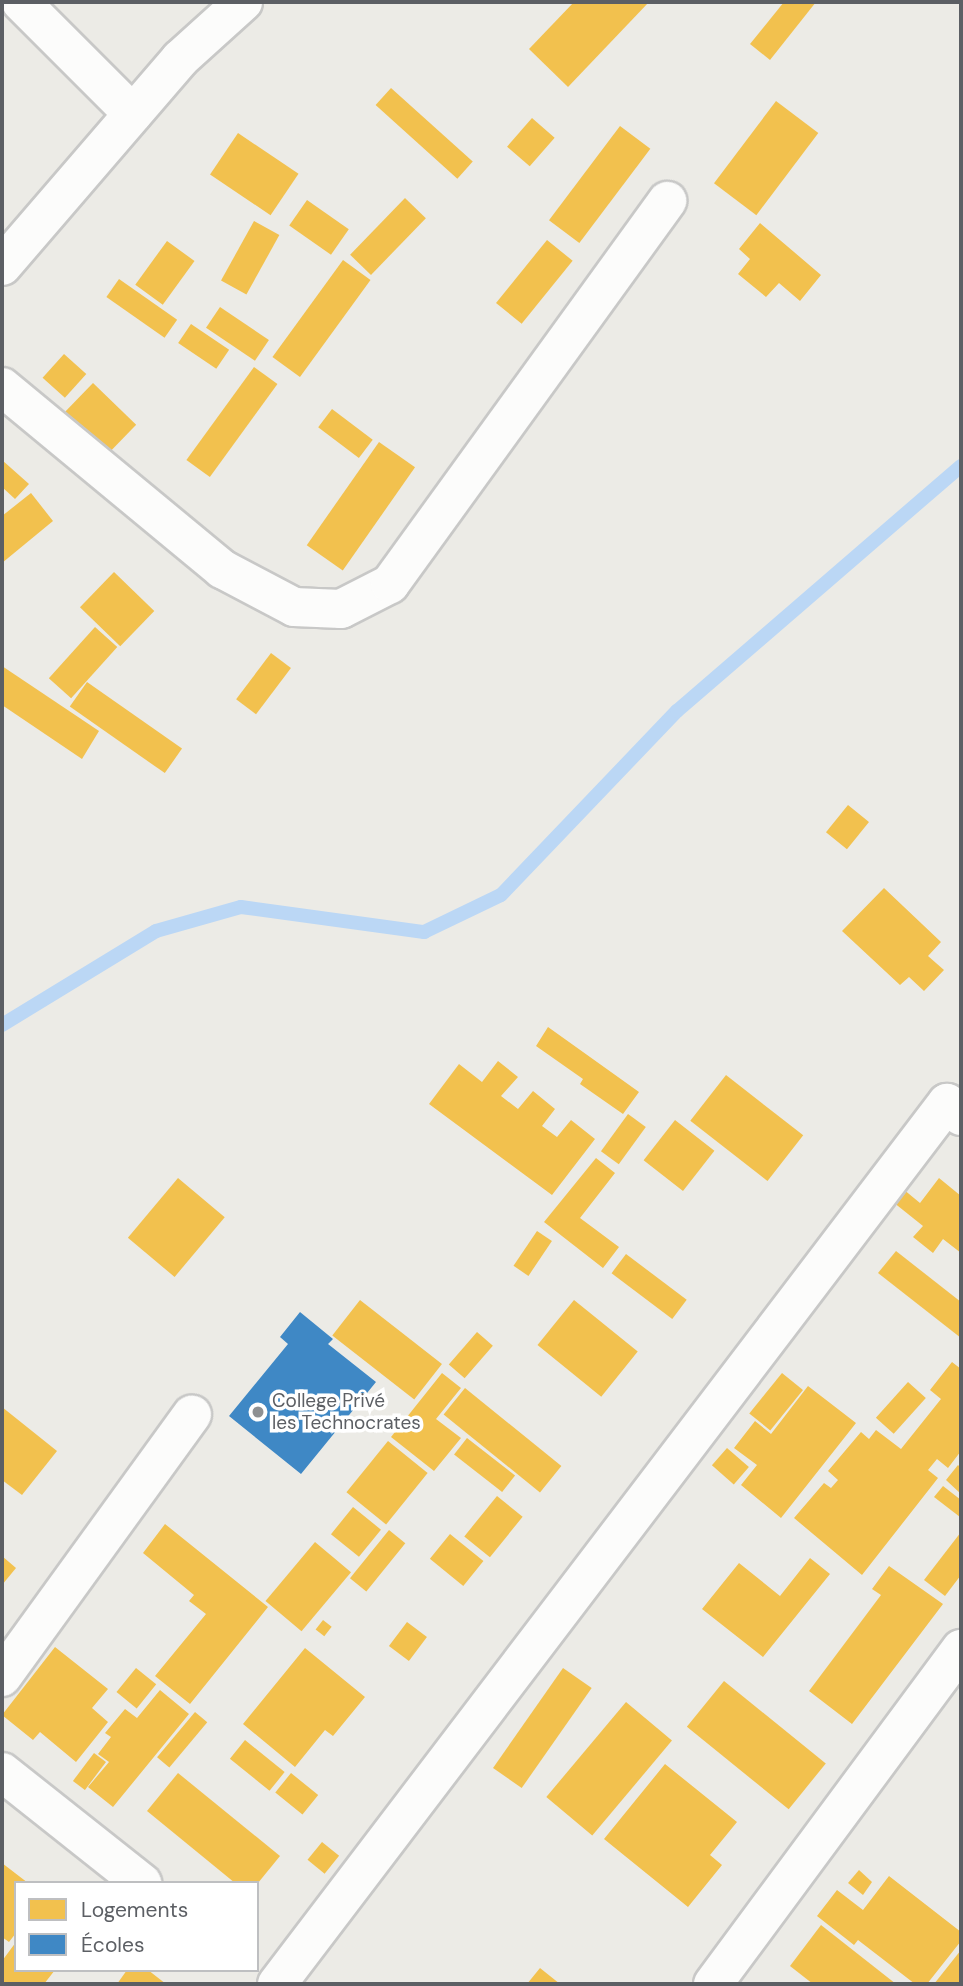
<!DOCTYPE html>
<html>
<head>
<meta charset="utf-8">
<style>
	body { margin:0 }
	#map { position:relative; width:963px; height:1986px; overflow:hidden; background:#ecebe6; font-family:"DM Sans",sans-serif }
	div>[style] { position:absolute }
	.homes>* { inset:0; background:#f2c14e; transform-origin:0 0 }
	.schools>* { inset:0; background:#3f88c5 }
	.stream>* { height:14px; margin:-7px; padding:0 7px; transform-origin:7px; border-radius:7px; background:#bbd7f5 }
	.roads { filter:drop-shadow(2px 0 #c8c8c7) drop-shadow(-2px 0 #c8c8c7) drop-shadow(0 2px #c8c8c7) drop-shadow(0 -2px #c8c8c7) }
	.minor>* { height:38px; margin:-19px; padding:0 19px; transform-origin:19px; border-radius:19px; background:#fcfcfb }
	.dots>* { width:19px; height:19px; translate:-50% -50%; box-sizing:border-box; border:4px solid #fff; border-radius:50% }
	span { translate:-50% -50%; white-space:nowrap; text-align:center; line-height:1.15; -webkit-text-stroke:7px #fff; paint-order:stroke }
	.poi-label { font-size:19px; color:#5c5f64 }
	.left { translate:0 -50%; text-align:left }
	.frame { position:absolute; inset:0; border:4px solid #5c5f64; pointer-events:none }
	.legend { position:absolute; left:14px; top:1881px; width:245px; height:91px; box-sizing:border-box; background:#fff; border:2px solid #bebfc1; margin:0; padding:9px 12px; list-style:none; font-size:21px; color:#5c5f64 }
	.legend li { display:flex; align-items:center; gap:14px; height:35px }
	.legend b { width:35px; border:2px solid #bebfc1 }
</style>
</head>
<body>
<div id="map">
	<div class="homes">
		<i style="clip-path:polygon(574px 2px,649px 2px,568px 87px,529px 49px)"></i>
		<i style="clip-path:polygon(784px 2px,816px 2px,770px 60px,750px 44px)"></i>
		<i style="left:391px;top:88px;width:110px;height:23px;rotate:42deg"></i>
		<i style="left:776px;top:101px;width:53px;height:103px;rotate:37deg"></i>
		<i style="left:532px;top:118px;width:30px;height:38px;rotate:41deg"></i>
		<i style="left:620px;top:126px;width:38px;height:118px;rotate:37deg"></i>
		<i style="left:238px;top:133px;width:73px;height:50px;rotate:34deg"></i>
		<i style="left:405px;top:198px;width:29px;height:79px;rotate:44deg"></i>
		<i style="left:307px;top:200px;width:51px;height:31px;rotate:35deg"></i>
		<i style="left:254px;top:221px;width:29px;height:68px;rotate:29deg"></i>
		<i style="clip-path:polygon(760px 223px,821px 275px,800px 301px,779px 283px,766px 297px,738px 274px,750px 259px,739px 249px)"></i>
		<i style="left:547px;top:240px;width:33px;height:81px;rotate:39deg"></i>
		<i style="left:167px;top:241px;width:34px;height:54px;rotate:36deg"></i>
		<i style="left:343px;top:260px;width:34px;height:120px;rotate:36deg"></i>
		<i style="left:119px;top:279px;width:71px;height:22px;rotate:35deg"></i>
		<i style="left:220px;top:307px;width:59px;height:25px;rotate:34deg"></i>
		<i style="left:191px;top:324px;width:46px;height:23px;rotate:34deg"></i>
		<i style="left:64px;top:354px;width:30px;height:32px;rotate:42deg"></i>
		<i style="left:254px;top:367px;width:29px;height:115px;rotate:36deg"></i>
		<i style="left:93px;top:383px;width:60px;height:45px;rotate:44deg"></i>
		<i style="left:332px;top:409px;width:51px;height:23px;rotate:37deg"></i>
		<i style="left:379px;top:442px;width:44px;height:126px;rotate:35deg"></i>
		<i style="clip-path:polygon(2px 460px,29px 484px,15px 499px,2px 487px)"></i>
		<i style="clip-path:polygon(31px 493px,53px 521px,2px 563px,2px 516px)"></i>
		<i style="left:114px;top:572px;width:56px;height:49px;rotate:44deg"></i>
		<i style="left:95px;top:627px;width:30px;height:69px;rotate:42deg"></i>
		<i style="left:271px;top:653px;width:25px;height:58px;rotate:37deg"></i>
		<i style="clip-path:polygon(2px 666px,99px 731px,82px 759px,2px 705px)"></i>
		<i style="left:87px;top:682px;width:116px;height:30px;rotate:35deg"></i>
		<i style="left:848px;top:805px;width:27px;height:35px;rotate:39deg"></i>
		<i style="clip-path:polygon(884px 888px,941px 942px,928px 956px,944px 970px,924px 991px,909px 977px,900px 985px,842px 931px)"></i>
		<i style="clip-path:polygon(548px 1027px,639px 1092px,623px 1114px,580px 1084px,583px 1079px,536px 1046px)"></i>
		<i style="clip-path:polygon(498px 1061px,518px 1077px,501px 1096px,518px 1109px,533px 1091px,555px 1109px,542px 1126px,557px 1137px,571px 1120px,595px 1139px,552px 1195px,429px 1104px,459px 1064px,482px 1082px)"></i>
		<i style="left:726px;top:1075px;width:98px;height:58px;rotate:38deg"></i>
		<i style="left:628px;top:1114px;width:22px;height:46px;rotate:36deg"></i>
		<i style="left:675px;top:1120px;width:50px;height:51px;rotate:38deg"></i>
		<i style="clip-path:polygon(596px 1158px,615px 1173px,580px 1218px,619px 1247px,603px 1268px,544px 1222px)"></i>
		<i style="left:178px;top:1178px;width:61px;height:78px;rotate:40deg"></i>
		<i style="clip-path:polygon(939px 1178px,961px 1196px,961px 1253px,943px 1239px,933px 1253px,913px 1237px,923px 1226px,893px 1202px,903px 1189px,920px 1203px)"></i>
		<i style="left:537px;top:1231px;width:18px;height:42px;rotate:34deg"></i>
		<i style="clip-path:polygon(896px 1251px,961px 1302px,961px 1338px,878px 1273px)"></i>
		<i style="left:626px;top:1254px;width:76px;height:24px;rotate:37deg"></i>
		<i style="left:360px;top:1300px;width:104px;height:45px;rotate:38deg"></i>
		<i style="left:574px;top:1300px;width:82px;height:58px;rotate:39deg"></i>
		<i style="left:477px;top:1332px;width:21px;height:43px;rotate:41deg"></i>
		<i style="clip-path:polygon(952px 1362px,961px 1369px,961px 1451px,948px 1468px,937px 1459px,928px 1470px,938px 1478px,862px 1575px,794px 1518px,824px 1483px,831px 1488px,838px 1480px,828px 1471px,861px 1432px,869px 1439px,876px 1430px,901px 1449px,941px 1399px,930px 1390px)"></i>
		<i style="clip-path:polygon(442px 1373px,461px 1388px,436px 1419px,461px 1438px,434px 1471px,391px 1437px)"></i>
		<i style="left:782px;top:1373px;width:27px;height:52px;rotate:39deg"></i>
		<i style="left:908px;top:1382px;width:24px;height:48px;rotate:42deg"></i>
		<i style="clip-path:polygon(808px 1386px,856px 1423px,781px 1518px,741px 1485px,757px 1465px,734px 1448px,755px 1421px,771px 1434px)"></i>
		<i style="left:465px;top:1388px;width:124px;height:34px;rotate:39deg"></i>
		<i style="clip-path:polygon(2px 1407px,57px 1451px,22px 1495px,2px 1480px)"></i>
		<i style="left:467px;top:1438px;width:61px;height:21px;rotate:38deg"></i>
		<i style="left:388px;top:1441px;width:51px;height:66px;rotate:39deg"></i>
		<i style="left:727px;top:1448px;width:29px;height:23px;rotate:41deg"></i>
		<i style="clip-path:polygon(958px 1465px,961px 1468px,961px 1494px,946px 1480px)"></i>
		<i style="clip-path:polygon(943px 1486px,961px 1500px,960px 1517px,934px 1497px)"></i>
		<i style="left:497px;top:1496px;width:33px;height:52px;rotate:39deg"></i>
		<i style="left:353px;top:1507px;width:36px;height:35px;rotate:39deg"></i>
		<i style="clip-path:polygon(165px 1524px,268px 1607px,190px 1704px,155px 1676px,206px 1614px,189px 1601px,194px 1595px,143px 1553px)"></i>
		<i style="left:389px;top:1530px;width:21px;height:62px;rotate:39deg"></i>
		<i style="clip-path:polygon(961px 1532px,961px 1575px,945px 1596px,924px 1580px)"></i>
		<i style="left:450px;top:1534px;width:43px;height:32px;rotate:39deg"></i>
		<i style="left:315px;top:1542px;width:47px;height:77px;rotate:40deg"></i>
		<i style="clip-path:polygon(2px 1556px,16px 1568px,2px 1585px)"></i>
		<i style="clip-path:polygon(810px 1558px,830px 1574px,763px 1657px,702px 1609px,739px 1563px,780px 1596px)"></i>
		<i style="clip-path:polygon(889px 1566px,943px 1604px,852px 1724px,809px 1691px,881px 1595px,872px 1589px)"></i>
		<i style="left:323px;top:1620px;width:11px;height:12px;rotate:38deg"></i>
		<i style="left:407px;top:1622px;width:25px;height:30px;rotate:37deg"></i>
		<i style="clip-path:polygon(55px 1647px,108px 1689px,92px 1708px,108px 1722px,76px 1762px,40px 1732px,33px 1740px,2px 1715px)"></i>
		<i style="clip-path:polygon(305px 1648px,365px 1697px,333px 1736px,325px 1730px,295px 1767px,243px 1724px)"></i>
		<i style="left:136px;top:1668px;width:26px;height:31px;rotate:39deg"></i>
		<i style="left:563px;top:1668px;width:35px;height:122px;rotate:35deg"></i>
		<i style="left:724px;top:1681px;width:131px;height:59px;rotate:39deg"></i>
		<i style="clip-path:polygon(160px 1690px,189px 1714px,113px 1807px,88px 1787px,109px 1762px,98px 1754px,111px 1737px,105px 1733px,125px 1709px,137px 1718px)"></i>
		<i style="left:626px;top:1702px;width:60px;height:124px;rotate:40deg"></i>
		<i style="left:195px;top:1712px;width:16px;height:59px;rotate:40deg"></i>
		<i style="left:245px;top:1740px;width:51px;height:24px;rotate:39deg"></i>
		<i style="left:94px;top:1753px;width:15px;height:35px;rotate:37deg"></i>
		<i style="clip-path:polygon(665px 1764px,737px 1822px,710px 1855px,722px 1865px,688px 1907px,604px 1839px)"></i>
		<i style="clip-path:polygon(178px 1773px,280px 1856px,258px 1883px,235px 1883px,147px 1811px)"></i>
		<i style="left:291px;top:1773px;width:35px;height:25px;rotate:39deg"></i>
		<i style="left:322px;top:1842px;width:22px;height:23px;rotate:39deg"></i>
		<i style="clip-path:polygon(2px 1863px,28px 1883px,16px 1883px,16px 1933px,9px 1942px,2px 1937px)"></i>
		<i style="clip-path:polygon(859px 1870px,872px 1882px,863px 1895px,848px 1883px)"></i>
		<i style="clip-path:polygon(889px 1876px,961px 1932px,961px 1941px,927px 1984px,915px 1984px,858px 1940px,854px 1945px,817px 1916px,837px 1890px,863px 1910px)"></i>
		<i style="clip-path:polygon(821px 1925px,896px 1984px,813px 1984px,790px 1966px)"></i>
		<i style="clip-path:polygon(16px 1942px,16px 1970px,55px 1970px,44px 1984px,2px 1984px,2px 1961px)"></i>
		<i style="clip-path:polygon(961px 1950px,961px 1984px,934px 1984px)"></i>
		<i style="clip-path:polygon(540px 1968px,560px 1984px,527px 1984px)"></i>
		<i style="clip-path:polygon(127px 1970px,148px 1970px,166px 1984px,117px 1984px)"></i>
	</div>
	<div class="schools">
		<i style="clip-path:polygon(300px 1312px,333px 1339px,328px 1344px,376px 1382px,301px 1474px,229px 1416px,288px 1344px,280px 1337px)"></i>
	</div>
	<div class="stream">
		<i style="left:2px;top:1025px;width:180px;rotate:-31.4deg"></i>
		<i style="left:156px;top:931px;width:88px;rotate:-15.8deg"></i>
		<i style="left:241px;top:907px;width:185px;rotate:7.8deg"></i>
		<i style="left:424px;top:932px;width:85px;rotate:-25.7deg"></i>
		<i style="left:501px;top:895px;width:255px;rotate:-46.3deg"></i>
		<i style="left:677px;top:711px;width:375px;rotate:-40.8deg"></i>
	</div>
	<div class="roads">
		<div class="minor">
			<i style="left:21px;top:2px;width:158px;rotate:45deg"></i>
			<i style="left:2px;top:266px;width:273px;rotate:-49.3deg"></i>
			<i style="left:180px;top:59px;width:85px;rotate:-42.1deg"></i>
			<i style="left:2px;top:387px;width:286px;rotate:39.6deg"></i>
			<i style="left:222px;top:569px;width:81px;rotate:27.8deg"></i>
			<i style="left:294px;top:607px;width:47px;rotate:2.4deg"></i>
			<i style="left:341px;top:609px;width:55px;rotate:-27deg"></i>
			<i style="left:390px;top:584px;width:473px;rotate:-54.1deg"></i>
			<i style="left:2px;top:1677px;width:324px;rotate:-54.1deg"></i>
			<i style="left:2px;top:1772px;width:179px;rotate:38.4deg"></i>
			<i style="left:277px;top:1984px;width:1107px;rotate:-52.75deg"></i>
			<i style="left:947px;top:1103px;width:19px;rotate:43deg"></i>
			<i style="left:713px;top:1984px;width:417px;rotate:-53.5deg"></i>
		</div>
	</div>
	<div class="dots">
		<i style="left:258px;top:1412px;background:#8e9092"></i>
	</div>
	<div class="poi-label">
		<span class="left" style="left:272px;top:1412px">College Privé<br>les Technocrates</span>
	</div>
	<div class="frame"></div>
	<ul class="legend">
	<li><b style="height:19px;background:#f2c14e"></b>Logements</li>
	<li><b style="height:19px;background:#3f88c5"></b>Écoles</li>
	</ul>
</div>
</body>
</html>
